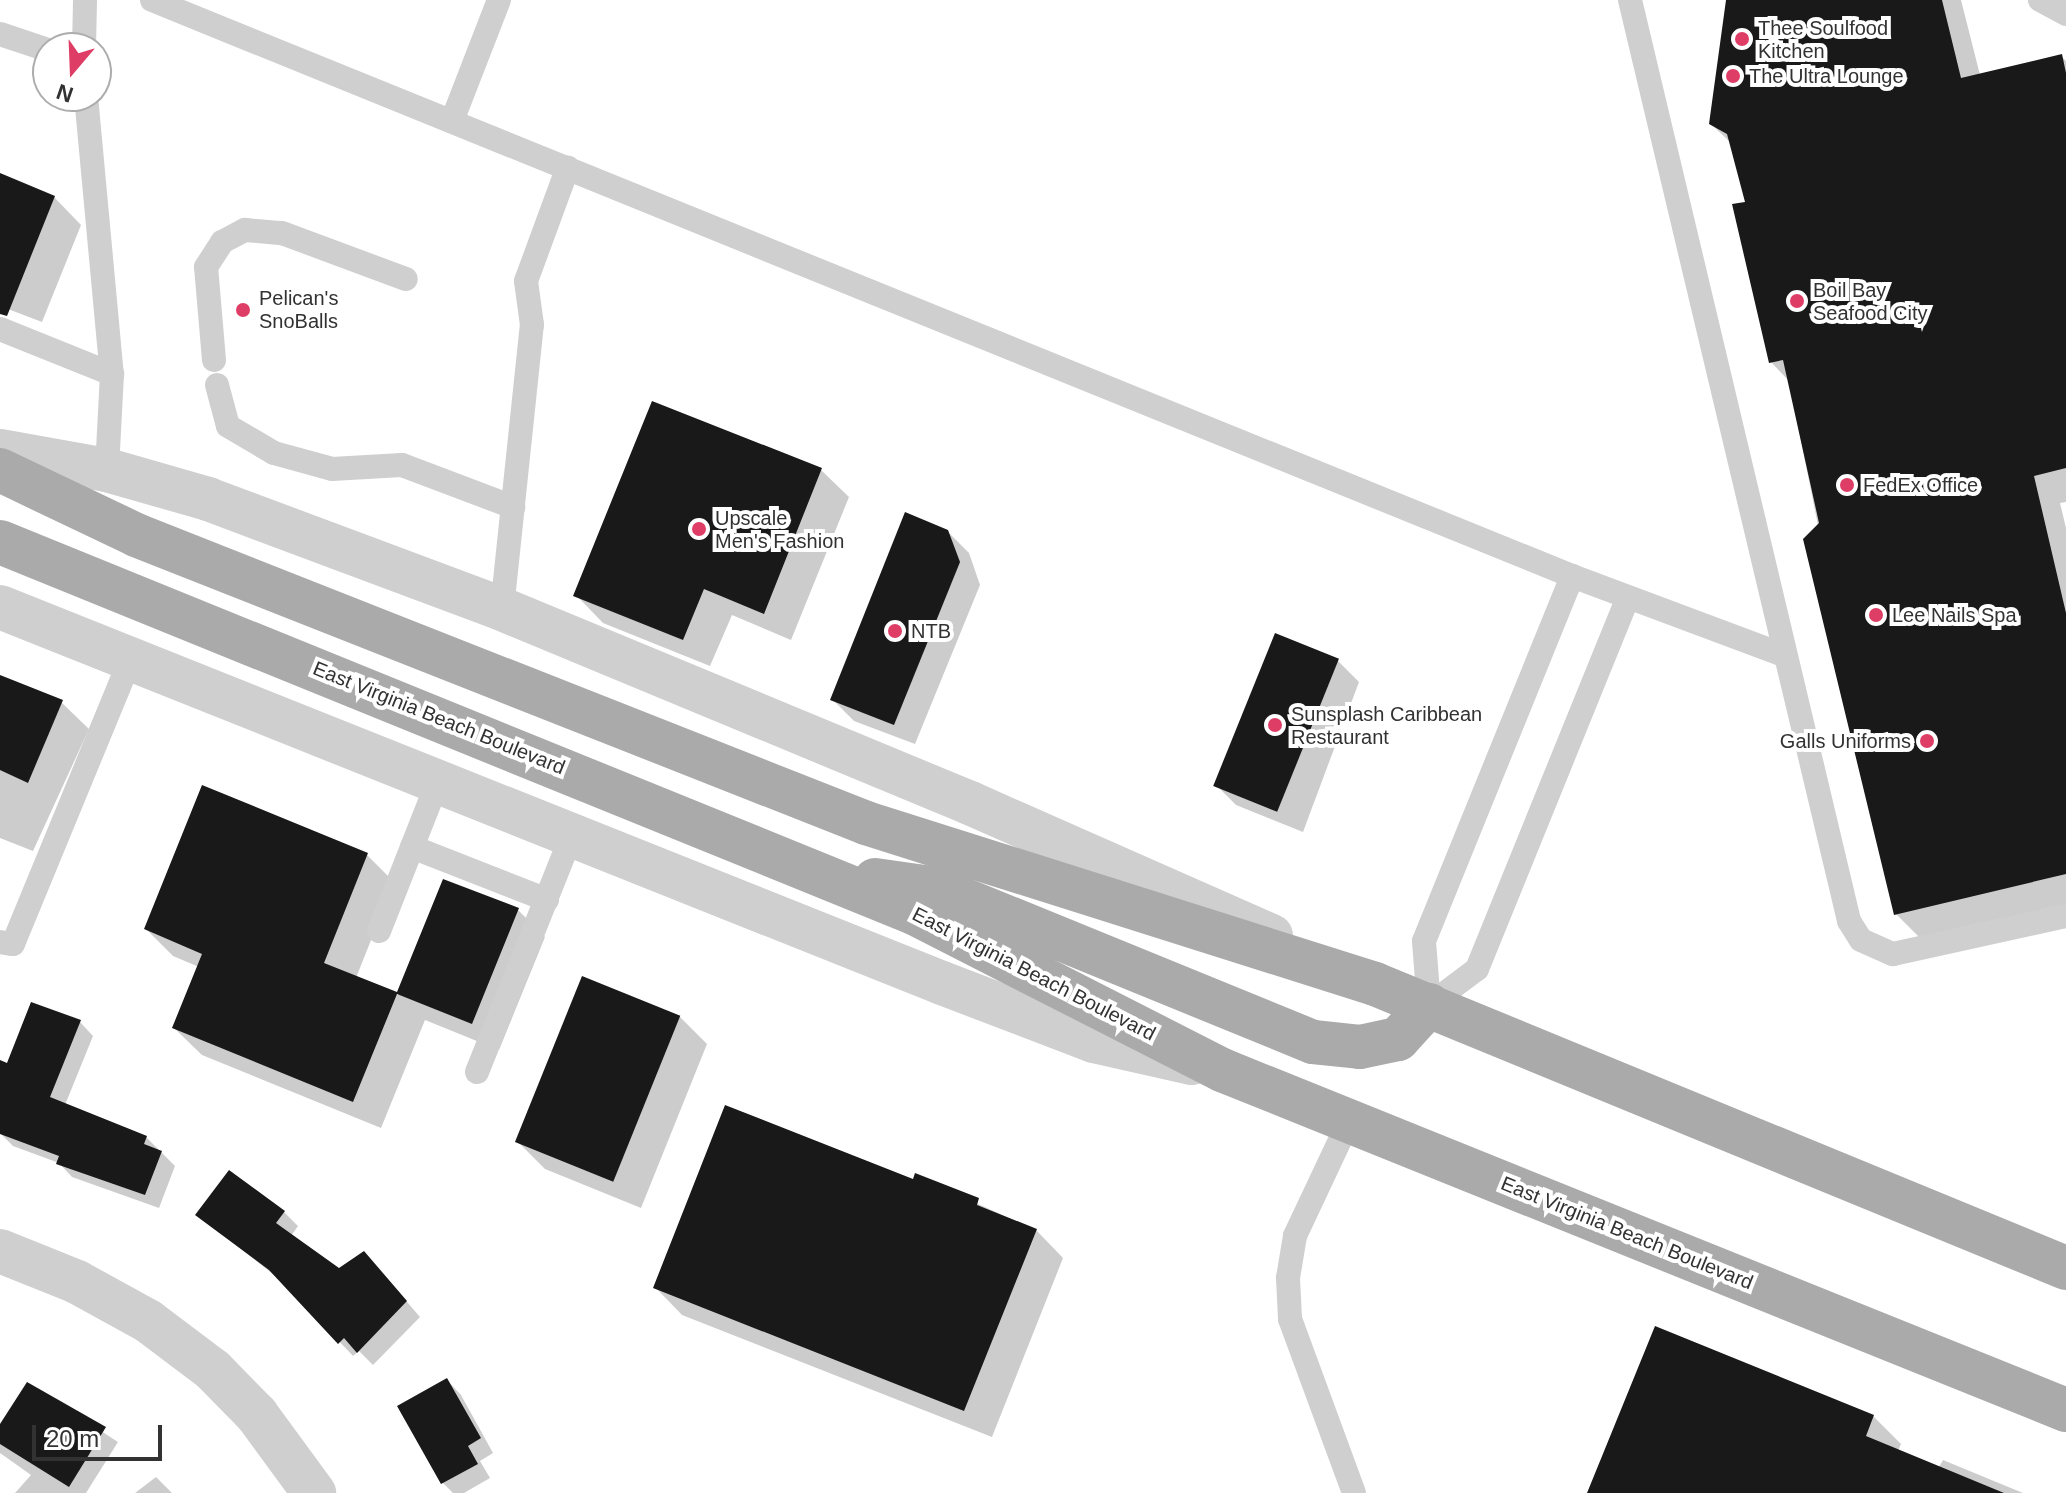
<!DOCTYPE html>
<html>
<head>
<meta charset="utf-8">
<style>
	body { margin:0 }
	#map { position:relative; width:2066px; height:1493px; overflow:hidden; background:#fff; font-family:Helvetica,sans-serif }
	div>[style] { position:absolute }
	.shadow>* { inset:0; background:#0003 }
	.building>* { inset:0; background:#191919; transform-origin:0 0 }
	.service>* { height:24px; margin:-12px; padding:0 12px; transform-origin:12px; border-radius:12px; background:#cfcfcf }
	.minor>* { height:44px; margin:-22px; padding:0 22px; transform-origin:22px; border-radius:22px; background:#cfcfcf }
	.primary>* { height:44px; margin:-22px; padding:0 22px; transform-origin:22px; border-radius:22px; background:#aaa }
	.dots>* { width:22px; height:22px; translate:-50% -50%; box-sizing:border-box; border:4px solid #fff; border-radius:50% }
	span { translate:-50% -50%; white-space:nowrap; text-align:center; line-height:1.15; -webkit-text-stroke:8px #fff; paint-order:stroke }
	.poi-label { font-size:20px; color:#323232 }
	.left { translate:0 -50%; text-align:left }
	.right { translate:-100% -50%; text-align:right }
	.street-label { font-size:20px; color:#323232 }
	.north { position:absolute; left:32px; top:32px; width:80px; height:80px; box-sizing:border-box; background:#fff; border:2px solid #adadad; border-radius:50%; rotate:199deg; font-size:22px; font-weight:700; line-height:32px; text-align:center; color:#323232 }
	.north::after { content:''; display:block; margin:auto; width:28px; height:36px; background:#de3e66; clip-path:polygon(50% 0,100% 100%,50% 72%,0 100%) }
	.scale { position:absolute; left:32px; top:1425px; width:130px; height:36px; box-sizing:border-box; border:4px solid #323232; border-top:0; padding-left:10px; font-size:24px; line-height:28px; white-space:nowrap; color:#323232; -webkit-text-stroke:6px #fff; paint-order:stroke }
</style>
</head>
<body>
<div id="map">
	<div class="shadow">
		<i style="clip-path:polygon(1728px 0,1961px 0,1980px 75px,2061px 56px,2066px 61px,2066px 502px,2060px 503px,2066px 528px,2066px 908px,1924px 942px,1896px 914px,1789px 381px,1771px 362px,1748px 203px,1732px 144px,1711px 124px)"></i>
		<i style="clip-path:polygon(0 176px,54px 197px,81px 225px,42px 322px,0 306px)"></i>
		<i style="clip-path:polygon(653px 404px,821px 470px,849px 497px,791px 640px,732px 615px,710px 666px,603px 623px,576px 595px)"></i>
		<i style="clip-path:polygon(947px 531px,969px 553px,980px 585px,915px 744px,854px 721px,833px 700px)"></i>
		<i style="clip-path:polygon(1338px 661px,1359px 682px,1303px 832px,1236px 805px,1215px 784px)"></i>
		<i style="clip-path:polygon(0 677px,61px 702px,89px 729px,33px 851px,0 838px)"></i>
		<i style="clip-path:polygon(367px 855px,394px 882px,356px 978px,398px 995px,445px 882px,518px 910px,545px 937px,499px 1050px,425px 1020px,381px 1128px,202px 1055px,174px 1028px,199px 967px,173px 956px,146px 929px)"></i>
		<i style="clip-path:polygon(680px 1017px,707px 1044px,641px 1208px,545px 1169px,518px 1142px)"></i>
		<i style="clip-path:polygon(80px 1022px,93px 1036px,65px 1105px,146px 1137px,175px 1166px,159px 1208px,72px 1177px,59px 1163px,13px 1146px,0 1133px,0 1062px,8px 1066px)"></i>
		<i style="clip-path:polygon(229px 1173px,284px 1212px,298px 1226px,291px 1236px,339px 1270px,378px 1268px,420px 1317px,373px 1365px,359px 1351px,353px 1356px,283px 1282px,198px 1215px)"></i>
		<i style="clip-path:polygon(916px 1176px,1036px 1230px,1063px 1258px,992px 1437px,682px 1315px,655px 1287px,914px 1182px)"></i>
		<i style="clip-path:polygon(447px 1380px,461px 1395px,493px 1453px,480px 1461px,490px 1478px,464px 1493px,453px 1493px,443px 1483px,400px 1406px)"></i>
		<i style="clip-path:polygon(28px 1384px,118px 1442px,86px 1493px,15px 1493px,31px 1475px,0 1453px,0 1428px)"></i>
		<i style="clip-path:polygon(1873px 1416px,1901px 1444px,1898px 1451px,1939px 1467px,1943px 1460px,2023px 1493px,1596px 1493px)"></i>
		<i style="clip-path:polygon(156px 1477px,172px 1493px,135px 1493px)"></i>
	</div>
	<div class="building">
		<i style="clip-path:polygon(1726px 0,1942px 0,1961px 78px,2062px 54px,2066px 73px,2066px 468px,2034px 476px,2066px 613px,2066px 874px,1894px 915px,1803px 539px,1819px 523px,1783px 360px,1769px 363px,1732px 204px,1745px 202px,1727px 134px,1709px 124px)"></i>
		<i style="clip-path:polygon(0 173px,55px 196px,7px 316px,0 314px)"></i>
		<i style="clip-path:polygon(652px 401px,822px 468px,764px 614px,704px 589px,683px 640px,573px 596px)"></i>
		<i style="clip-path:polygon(905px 512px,948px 530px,960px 562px,894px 725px,830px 700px)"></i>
		<i style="left:1275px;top:633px;width:69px;height:165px;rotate:22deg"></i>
		<i style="clip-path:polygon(0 675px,63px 700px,28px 783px,0 770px)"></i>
		<i style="clip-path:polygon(202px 785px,368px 853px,324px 963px,397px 992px,443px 879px,519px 908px,472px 1024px,397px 994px,353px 1102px,172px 1028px,202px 954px,144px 929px)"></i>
		<i style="left:582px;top:976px;width:106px;height:179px;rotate:22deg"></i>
		<i style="clip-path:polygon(31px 1002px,81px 1020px,50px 1097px,147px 1136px,144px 1144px,162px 1151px,145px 1195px,56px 1164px,59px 1156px,0 1134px,0 1060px,7px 1063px)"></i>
		<i style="clip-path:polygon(725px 1105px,913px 1179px,915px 1173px,979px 1198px,977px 1205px,1037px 1229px,964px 1411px,653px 1288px)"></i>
		<i style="clip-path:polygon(229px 1170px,285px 1211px,276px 1223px,339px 1268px,364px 1251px,407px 1301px,357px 1353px,344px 1338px,338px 1344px,269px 1270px,195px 1215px)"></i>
		<i style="clip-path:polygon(1655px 1326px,1874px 1415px,1866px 1436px,2004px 1493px,1587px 1493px)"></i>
		<i style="clip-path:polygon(447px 1378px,481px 1438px,468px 1446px,478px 1464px,441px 1484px,397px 1406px)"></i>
		<i style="clip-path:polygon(27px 1382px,106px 1427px,69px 1487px,0 1444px,0 1424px)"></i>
	</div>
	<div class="service">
		<i style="left:152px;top:0;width:1532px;rotate:22.08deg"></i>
		<i style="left:1572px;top:576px;width:228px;rotate:20.5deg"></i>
		<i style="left:1630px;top:0;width:947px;rotate:76.62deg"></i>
		<i style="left:1849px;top:921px;width:22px;rotate:58deg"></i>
		<i style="left:1861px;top:940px;width:35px;rotate:24deg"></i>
		<i style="left:1893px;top:954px;width:177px;rotate:-12.4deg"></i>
		<i style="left:2040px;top:0;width:30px;rotate:28deg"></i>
		<i style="left:0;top:34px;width:51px;rotate:18.4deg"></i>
		<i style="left:84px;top:48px;width:48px;rotate:-88.8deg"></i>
		<i style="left:86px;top:96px;width:279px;rotate:84.7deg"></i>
		<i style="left:112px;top:374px;width:96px;rotate:93deg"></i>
		<i style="left:452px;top:121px;width:130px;rotate:-68.8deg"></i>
		<i style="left:0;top:329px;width:121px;rotate:21.9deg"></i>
		<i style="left:214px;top:360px;width:93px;rotate:-94.9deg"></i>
		<i style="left:206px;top:267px;width:30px;rotate:-57deg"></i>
		<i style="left:222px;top:242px;width:26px;rotate:-28deg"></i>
		<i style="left:245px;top:230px;width:37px;rotate:5deg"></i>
		<i style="left:282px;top:233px;width:132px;rotate:20.4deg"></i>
		<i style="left:217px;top:385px;width:42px;rotate:75deg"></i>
		<i style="left:228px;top:426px;width:53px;rotate:30.4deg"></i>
		<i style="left:274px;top:453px;width:60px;rotate:15.4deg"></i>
		<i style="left:332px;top:469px;width:70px;rotate:-3.3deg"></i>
		<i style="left:402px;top:465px;width:119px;rotate:20.7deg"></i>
		<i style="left:502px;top:609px;width:286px;rotate:-84deg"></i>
		<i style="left:532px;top:325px;width:44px;rotate:-97.8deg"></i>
		<i style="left:526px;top:281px;width:121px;rotate:-69.8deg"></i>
		<i style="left:412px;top:847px;width:145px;rotate:21.4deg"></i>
		<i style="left:379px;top:931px;width:158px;rotate:-68.5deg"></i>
		<i style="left:0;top:942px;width:13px;rotate:9deg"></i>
		<i style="left:13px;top:944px;width:307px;rotate:-67.6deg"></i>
		<i style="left:1429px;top:1005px;width:60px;rotate:-36.9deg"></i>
		<i style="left:1477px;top:969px;width:401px;rotate:-67.9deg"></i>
		<i style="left:1429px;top:1005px;width:64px;rotate:-94.5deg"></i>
		<i style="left:1424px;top:941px;width:394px;rotate:-67.9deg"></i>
		<i style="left:477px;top:1072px;width:253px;rotate:-68.2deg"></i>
		<i style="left:1349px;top:1121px;width:127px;rotate:115.2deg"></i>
		<i style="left:1295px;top:1236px;width:43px;rotate:99.5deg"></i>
		<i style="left:1288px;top:1278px;width:41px;rotate:87.2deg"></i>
		<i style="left:1290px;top:1319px;width:185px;rotate:69.8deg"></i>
	</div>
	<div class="minor">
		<i style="left:0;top:451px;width:109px;rotate:10.1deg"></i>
		<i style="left:107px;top:470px;width:105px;rotate:16deg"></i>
		<i style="left:208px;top:499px;width:314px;rotate:20.5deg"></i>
		<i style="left:502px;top:609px;width:507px;rotate:22.52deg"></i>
		<i style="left:970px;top:803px;width:329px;rotate:23.8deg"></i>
		<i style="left:0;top:607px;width:1014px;rotate:21.76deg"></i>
		<i style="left:942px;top:983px;width:163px;rotate:20.9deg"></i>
		<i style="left:1094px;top:1041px;width:100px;rotate:12.7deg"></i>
		<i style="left:0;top:1251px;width:83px;rotate:21.9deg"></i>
		<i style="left:77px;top:1282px;width:81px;rotate:28.8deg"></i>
		<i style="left:148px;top:1321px;width:81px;rotate:37deg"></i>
		<i style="left:213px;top:1370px;width:63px;rotate:45.6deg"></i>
		<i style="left:257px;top:1415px;width:97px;rotate:53.8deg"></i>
	</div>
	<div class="primary">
		<i style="left:0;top:470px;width:151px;rotate:25.5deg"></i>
		<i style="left:136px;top:535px;width:785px;rotate:21.53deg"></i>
		<i style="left:866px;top:823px;width:534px;rotate:17.55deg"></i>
		<i style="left:1375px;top:984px;width:747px;rotate:22.34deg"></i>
		<i style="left:0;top:542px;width:986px;rotate:22.09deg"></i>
		<i style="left:914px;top:913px;width:346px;rotate:27deg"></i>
		<i style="left:1222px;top:1070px;width:910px;rotate:21.94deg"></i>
		<i style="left:875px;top:880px;width:64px;rotate:8.1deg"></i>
		<i style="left:938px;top:889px;width:405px;rotate:22.2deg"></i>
		<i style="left:1313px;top:1042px;width:47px;rotate:6.1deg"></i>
		<i style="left:1360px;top:1047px;width:39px;rotate:-12deg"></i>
		<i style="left:1398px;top:1039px;width:46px;rotate:-47.6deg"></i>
	</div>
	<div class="dots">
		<i style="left:1742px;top:39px;background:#de3e66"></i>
		<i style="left:1733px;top:76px;background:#de3e66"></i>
		<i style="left:1797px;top:301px;background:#de3e66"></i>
		<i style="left:243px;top:310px;background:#de3e66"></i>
		<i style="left:1847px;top:485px;background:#de3e66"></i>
		<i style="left:699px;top:529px;background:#de3e66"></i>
		<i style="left:1876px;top:615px;background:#de3e66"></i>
		<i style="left:895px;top:631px;background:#de3e66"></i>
		<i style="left:1275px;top:725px;background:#de3e66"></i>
		<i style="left:1927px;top:741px;background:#de3e66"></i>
	</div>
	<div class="poi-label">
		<span class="left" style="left:1758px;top:40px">Thee Soulfood<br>Kitchen</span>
		<span class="left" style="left:1749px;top:76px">The Ultra Lounge</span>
		<span class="left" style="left:1813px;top:302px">Boil Bay<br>Seafood City</span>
		<span class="left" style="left:259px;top:310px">Pelican's<br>SnoBalls</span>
		<span class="left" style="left:1863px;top:485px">FedEx Office</span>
		<span class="left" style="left:715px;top:530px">Upscale<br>Men's Fashion</span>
		<span class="left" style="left:1892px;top:615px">Lee Nails Spa</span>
		<span class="left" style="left:911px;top:631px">NTB</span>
		<span class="left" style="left:1291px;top:726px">Sunsplash Caribbean<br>Restaurant</span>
		<span class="right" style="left:1911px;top:741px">Galls Uniforms</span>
	</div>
	<div class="street-label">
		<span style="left:439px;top:718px;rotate:22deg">East Virginia Beach Boulevard</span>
		<span style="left:1034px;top:974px;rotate:27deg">East Virginia Beach Boulevard</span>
		<span style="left:1627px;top:1233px;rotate:22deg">East Virginia Beach Boulevard</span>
	</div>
	<div class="north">N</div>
	<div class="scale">20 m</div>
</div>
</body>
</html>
